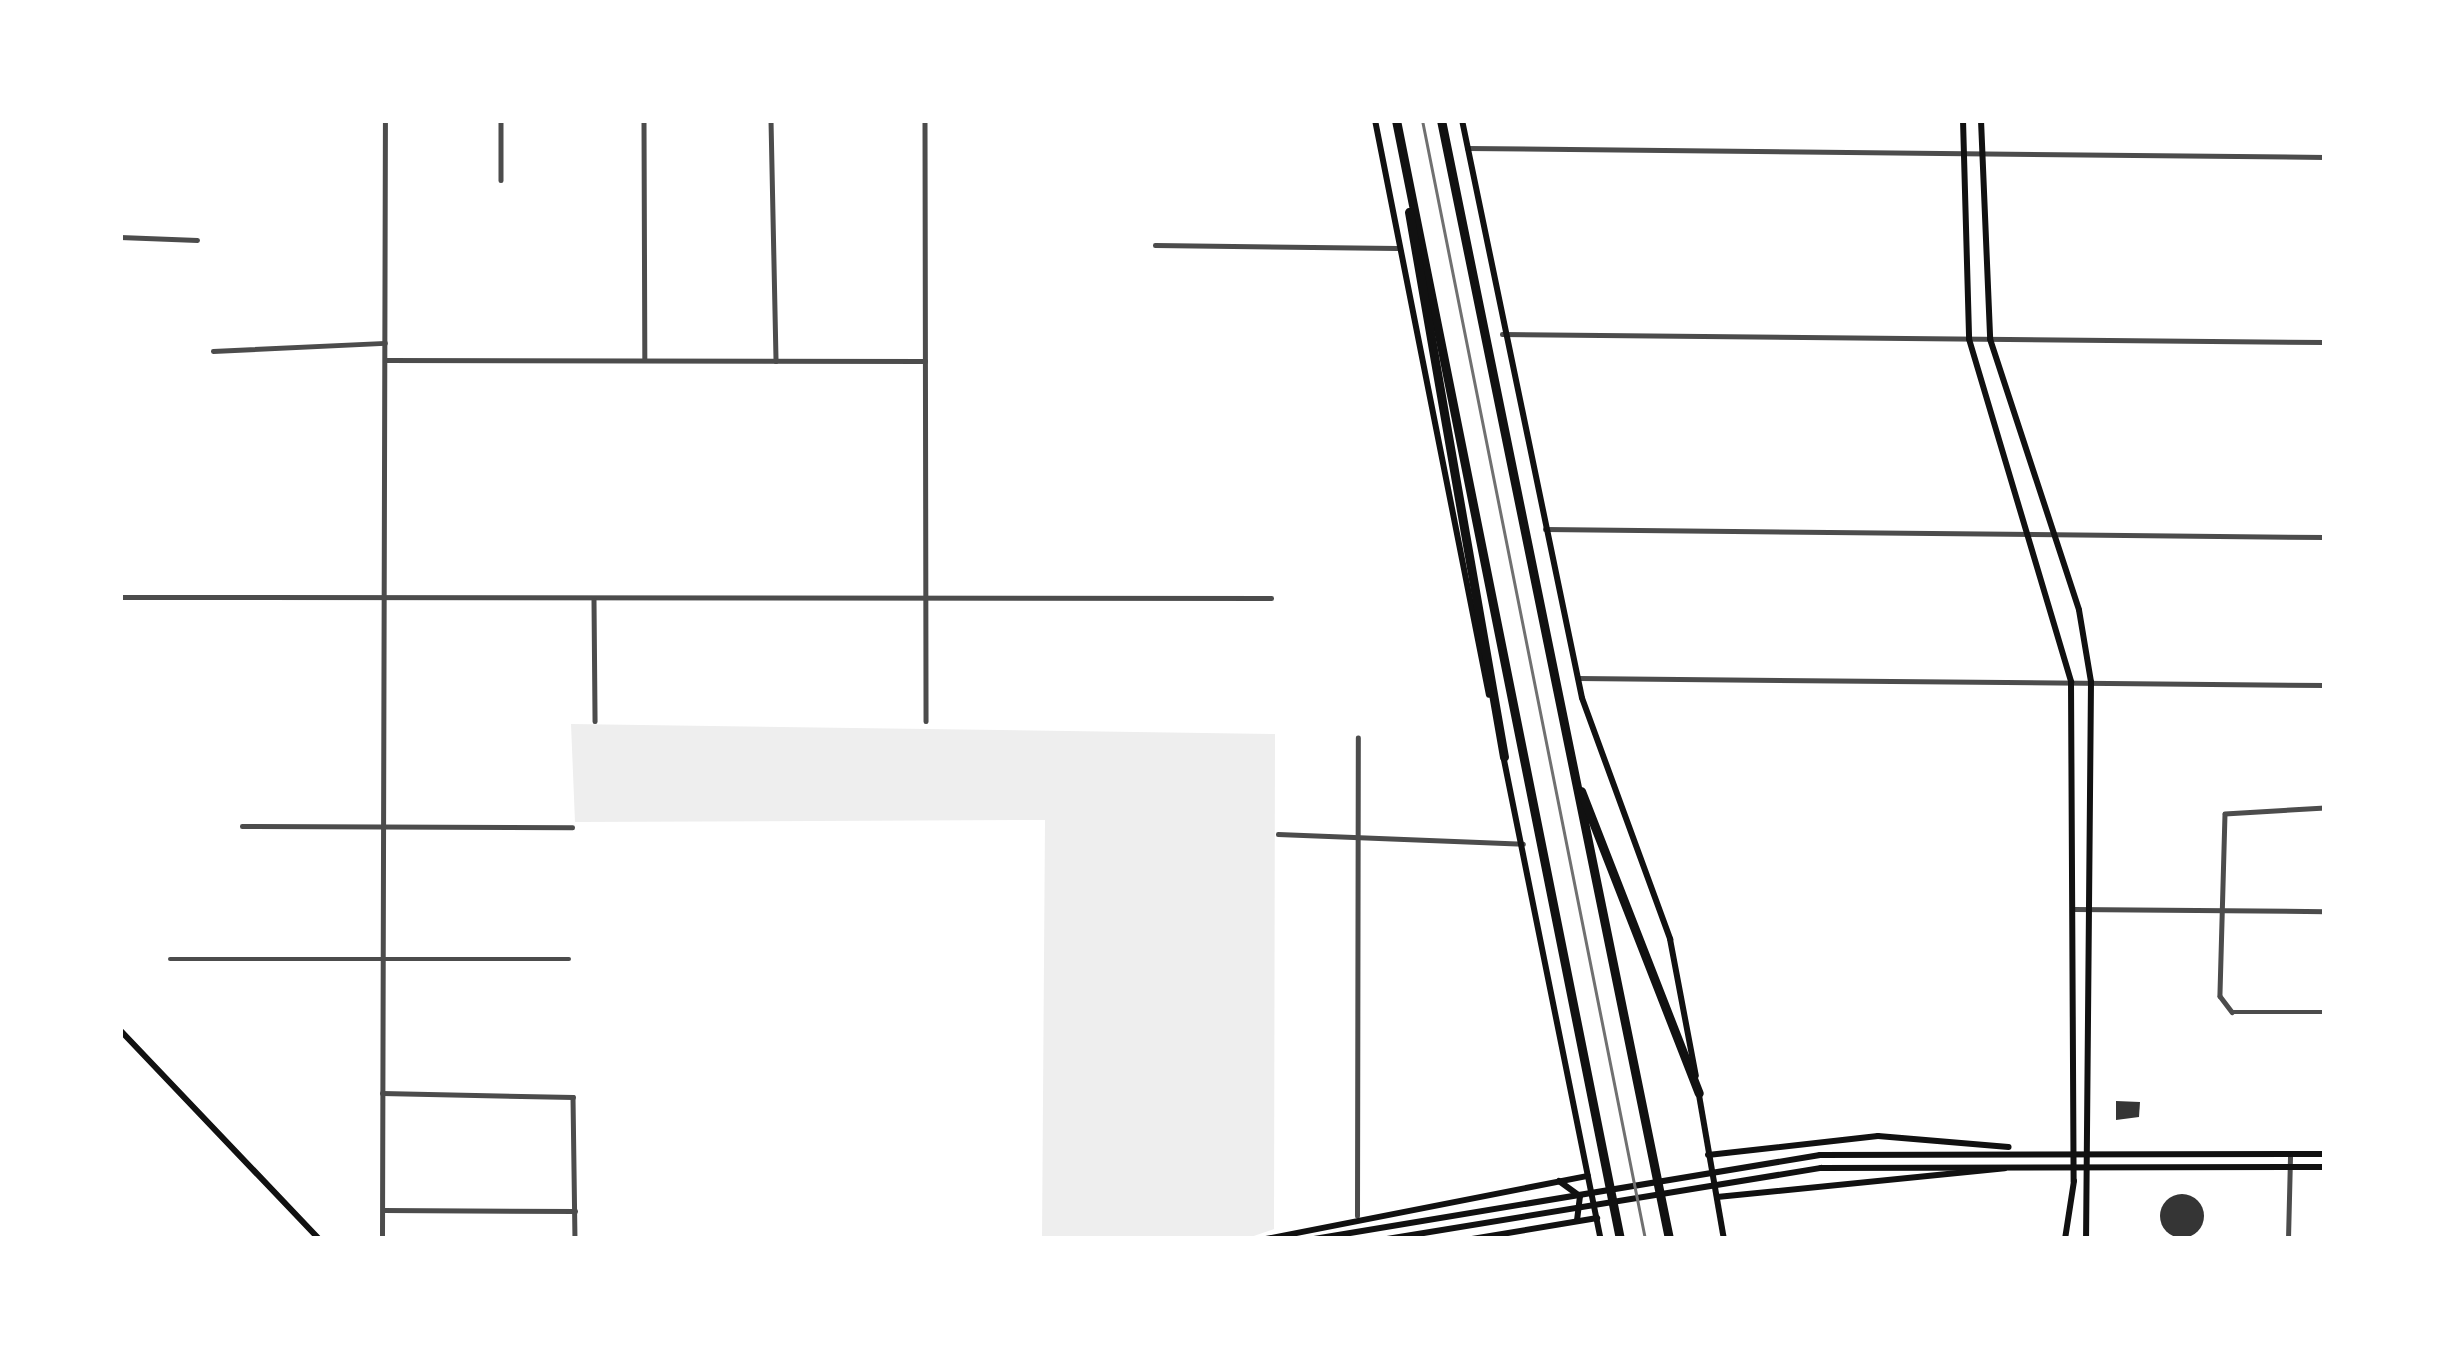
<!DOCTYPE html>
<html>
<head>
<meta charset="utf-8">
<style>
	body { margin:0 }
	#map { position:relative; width:2445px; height:1359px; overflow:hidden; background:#fff; font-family:"Source Sans 3",sans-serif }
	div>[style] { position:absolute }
	.green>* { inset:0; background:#eee }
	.building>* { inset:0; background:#353535 }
	.round { border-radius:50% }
	.minor>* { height:4.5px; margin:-2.25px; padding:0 2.25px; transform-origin:2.25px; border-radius:2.25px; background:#4c4c4c }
	.secondary>* { height:6px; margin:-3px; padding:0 3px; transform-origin:3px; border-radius:3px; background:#111 }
	.motorway>* { height:9px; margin:-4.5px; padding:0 4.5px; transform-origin:4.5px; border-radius:4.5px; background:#111 }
	.rail>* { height:3px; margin:-1.5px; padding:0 1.5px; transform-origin:1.5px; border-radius:1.5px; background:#707070 }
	span { translate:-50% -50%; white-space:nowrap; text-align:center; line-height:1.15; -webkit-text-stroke:12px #fff; paint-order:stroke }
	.frame { position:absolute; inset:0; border:123px solid #fff; pointer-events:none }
</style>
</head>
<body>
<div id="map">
	<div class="green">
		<i style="clip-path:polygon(571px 724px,1275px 734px,1274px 1229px,1245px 1239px,1042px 1239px,1045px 820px,575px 822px)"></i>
	</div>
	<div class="building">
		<i style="clip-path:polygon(2116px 1101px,2140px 1102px,2139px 1117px,2116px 1120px)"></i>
		<i class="round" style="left:2160px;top:1194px;width:44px;height:44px"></i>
	</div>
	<div class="minor">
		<i style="left:501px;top:120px;width:60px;rotate:90deg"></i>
		<i style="left:644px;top:120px;width:240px;rotate:89.8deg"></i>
		<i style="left:771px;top:120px;width:241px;rotate:88.8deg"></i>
		<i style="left:925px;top:120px;width:601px;rotate:89.9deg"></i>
		<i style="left:1467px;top:148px;width:858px;rotate:0.6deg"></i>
		<i style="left:120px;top:237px;width:77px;rotate:2.2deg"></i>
		<i style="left:1155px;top:245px;width:242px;rotate:0.7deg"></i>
		<i style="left:1502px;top:334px;width:823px;rotate:0.56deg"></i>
		<i style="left:213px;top:351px;width:172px;rotate:-2.7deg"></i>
		<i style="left:385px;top:360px;width:540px;rotate:0.11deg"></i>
		<i style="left:1545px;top:529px;width:780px;rotate:0.59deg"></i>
		<i style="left:120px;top:597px;width:1151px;rotate:0.05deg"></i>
		<i style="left:594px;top:600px;width:121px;rotate:89.5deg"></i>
		<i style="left:1578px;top:678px;width:747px;rotate:0.54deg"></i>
		<i style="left:2325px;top:808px;width:100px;rotate:176.6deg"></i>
		<i style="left:2225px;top:814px;width:182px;rotate:91.6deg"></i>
		<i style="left:2220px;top:996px;width:20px;rotate:53deg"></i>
		<i style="left:2232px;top:1012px;width:93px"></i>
		<i style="left:242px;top:826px;width:330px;rotate:0.2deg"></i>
		<i style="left:1278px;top:834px;width:245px;rotate:2.3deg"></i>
		<i style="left:2074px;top:909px;width:251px;rotate:0.5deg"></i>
		<i style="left:170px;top:959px;width:399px"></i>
		<i style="left:382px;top:1093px;width:191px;rotate:1.2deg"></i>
		<i style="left:573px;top:1097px;width:142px;rotate:89.2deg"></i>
		<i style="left:383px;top:1210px;width:192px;rotate:0.3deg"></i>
		<i style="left:1357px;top:1216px;width:478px;rotate:-89.9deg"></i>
		<i style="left:382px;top:1239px;width:1119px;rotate:-89.85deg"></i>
		<i style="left:2288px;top:1239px;width:84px;rotate:-88.6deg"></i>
	</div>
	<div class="secondary">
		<i style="left:1375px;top:120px;width:586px;rotate:78.79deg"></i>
		<i style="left:1462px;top:120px;width:590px;rotate:78.27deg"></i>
		<i style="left:1582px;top:698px;width:257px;rotate:69.9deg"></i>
		<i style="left:1670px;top:939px;width:139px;rotate:79.3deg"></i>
		<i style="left:1963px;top:120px;width:219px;rotate:88.4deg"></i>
		<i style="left:1969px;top:339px;width:358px;rotate:73.4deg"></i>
		<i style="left:2071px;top:682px;width:499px;rotate:89.7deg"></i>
		<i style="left:2074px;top:1181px;width:59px;rotate:98.8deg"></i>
		<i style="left:1981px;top:120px;width:219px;rotate:87.6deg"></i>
		<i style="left:1990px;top:339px;width:285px;rotate:71.8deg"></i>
		<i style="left:2079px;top:610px;width:73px;rotate:80.5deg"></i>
		<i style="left:2091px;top:682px;width:557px;rotate:90.51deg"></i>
		<i style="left:1503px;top:755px;width:494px;rotate:78.6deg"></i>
		<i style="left:120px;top:1030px;width:289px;rotate:46.4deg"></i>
		<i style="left:1699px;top:1095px;width:146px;rotate:80.2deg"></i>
		<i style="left:1708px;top:1155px;width:171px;rotate:-6.4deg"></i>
		<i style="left:1878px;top:1136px;width:131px;rotate:4.8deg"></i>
		<i style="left:1559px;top:1181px;width:26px;rotate:36deg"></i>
		<i style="left:1580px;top:1196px;width:24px;rotate:97deg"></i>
		<i style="left:1717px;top:1197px;width:289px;rotate:-5.7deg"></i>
		<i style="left:1266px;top:1239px;width:328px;rotate:-11.1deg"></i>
		<i style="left:1314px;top:1239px;width:513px;rotate:-9.43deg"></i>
		<i style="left:1820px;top:1155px;width:505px;rotate:-0.11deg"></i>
		<i style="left:1387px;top:1239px;width:440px;rotate:-9.3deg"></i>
		<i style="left:1821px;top:1168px;width:504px;rotate:-0.11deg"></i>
		<i style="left:1472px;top:1239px;width:127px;rotate:-9.5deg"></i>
	</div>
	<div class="motorway">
		<i style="left:1396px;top:120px;width:1141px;rotate:78.68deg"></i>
		<i style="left:1441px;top:120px;width:1142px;rotate:78.48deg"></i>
		<i style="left:1409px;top:212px;width:553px;rotate:80.11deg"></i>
		<i style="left:1581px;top:791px;width:324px;rotate:68.7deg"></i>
	</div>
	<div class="rail">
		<i style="left:1422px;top:120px;width:1141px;rotate:78.73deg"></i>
	</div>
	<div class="frame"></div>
</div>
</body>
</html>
